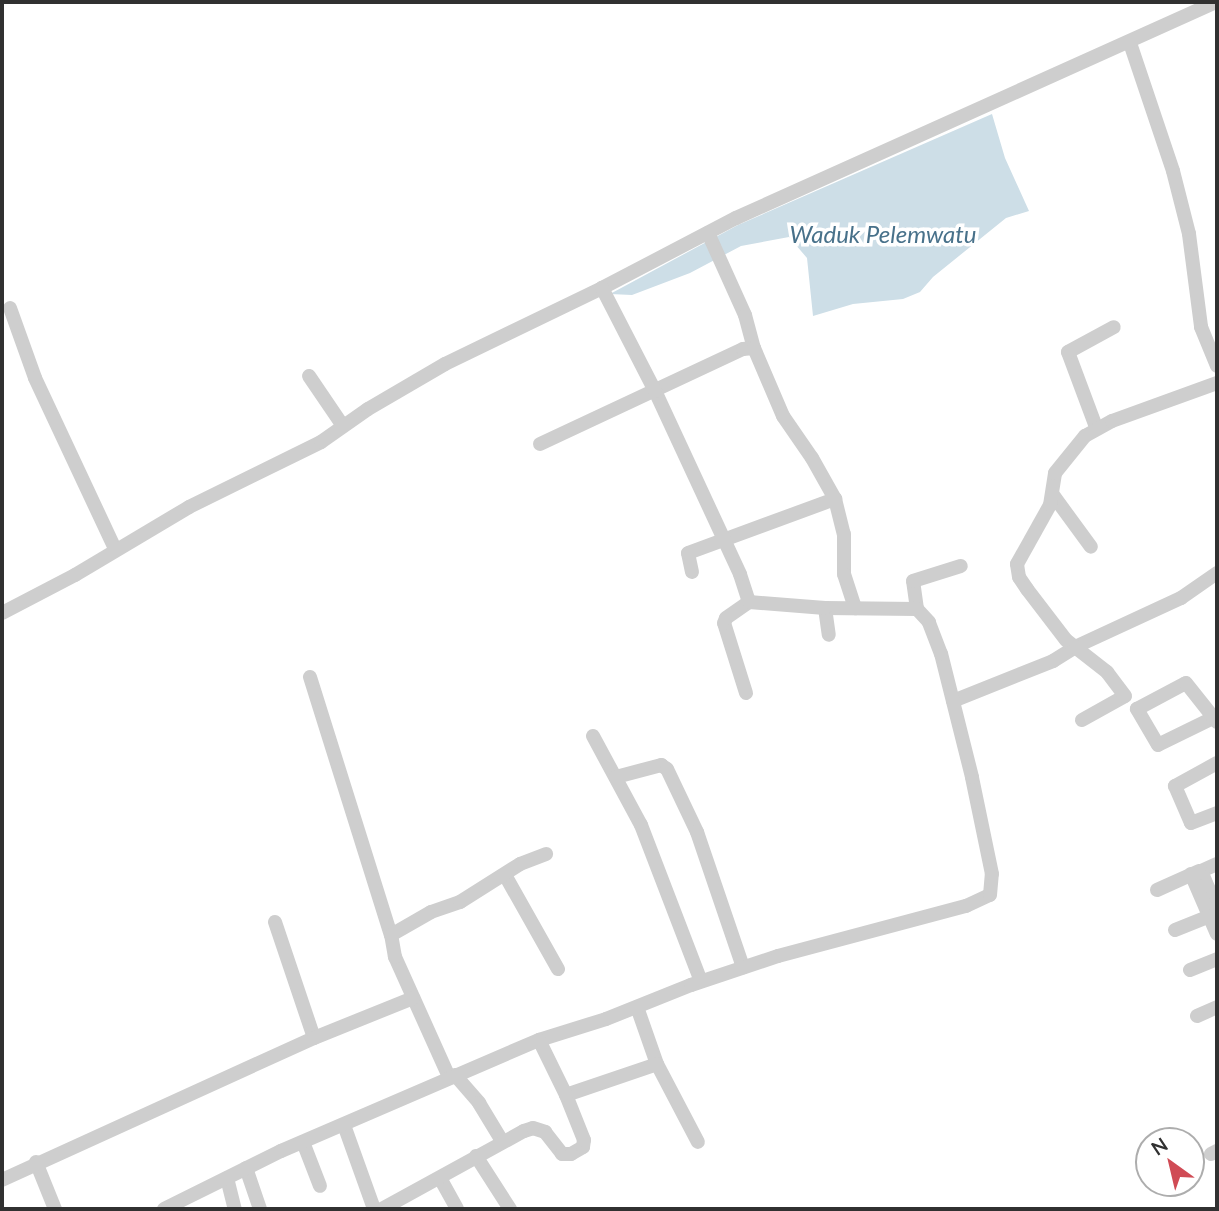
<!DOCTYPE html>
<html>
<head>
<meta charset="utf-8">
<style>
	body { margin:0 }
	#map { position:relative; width:1219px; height:1211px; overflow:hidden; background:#fff; font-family:Lato,sans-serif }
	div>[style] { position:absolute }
	.water>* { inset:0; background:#cddee7 }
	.minor>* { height:14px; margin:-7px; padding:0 7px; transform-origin:7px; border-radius:7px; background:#cecece }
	span { translate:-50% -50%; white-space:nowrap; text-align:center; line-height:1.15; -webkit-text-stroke:7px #fff; paint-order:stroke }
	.water-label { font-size:24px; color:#48718a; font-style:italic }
	.frame { position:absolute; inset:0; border:4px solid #313131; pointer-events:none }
	.north { position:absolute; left:1135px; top:1127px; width:70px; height:70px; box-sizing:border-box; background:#fff; border:2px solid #adadad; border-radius:50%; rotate:326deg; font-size:19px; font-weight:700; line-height:28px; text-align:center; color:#313131 }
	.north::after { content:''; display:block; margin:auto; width:24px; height:32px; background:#d04b55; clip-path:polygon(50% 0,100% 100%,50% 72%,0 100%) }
</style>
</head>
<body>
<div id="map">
	<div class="water">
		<i style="clip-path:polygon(992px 114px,1005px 158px,1029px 211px,1006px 218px,933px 277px,920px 292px,903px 299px,853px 304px,813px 316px,807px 258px,789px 237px,741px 246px,690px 273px,632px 295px,610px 294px,738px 225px)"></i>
	</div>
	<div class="minor">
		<i style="left:1130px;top:43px;width:135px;rotate:71.4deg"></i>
		<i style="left:1173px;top:171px;width:65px;rotate:75.7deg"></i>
		<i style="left:1189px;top:234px;width:94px;rotate:82.6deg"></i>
		<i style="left:1201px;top:327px;width:42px;rotate:67.7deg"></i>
		<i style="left:708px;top:233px;width:90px;rotate:65.7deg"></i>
		<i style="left:745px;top:315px;width:34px;rotate:75deg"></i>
		<i style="left:10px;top:308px;width:74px;rotate:70.3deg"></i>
		<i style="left:35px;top:378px;width:189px;rotate:64.9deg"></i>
		<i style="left:309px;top:376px;width:60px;rotate:55.8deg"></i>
		<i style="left:1096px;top:427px;width:80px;rotate:-110.5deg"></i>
		<i style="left:1068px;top:352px;width:52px;rotate:-28.5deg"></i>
		<i style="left:540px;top:444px;width:224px;rotate:-25.1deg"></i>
		<i style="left:743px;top:349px;width:11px;rotate:-5deg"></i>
		<i style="left:754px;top:348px;width:74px;rotate:66.9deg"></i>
		<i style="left:783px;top:416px;width:51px;rotate:55.4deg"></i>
		<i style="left:812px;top:458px;width:47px;rotate:60.7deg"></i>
		<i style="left:835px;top:499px;width:36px;rotate:76deg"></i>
		<i style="left:844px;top:534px;width:40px;rotate:90deg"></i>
		<i style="left:844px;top:574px;width:36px;rotate:72deg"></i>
		<i style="left:1053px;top:495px;width:64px;rotate:53.8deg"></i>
		<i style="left:692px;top:572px;width:19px;rotate:-102deg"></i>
		<i style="left:688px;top:553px;width:157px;rotate:-20.2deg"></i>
		<i style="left:825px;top:608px;width:27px;rotate:82deg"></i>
		<i style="left:917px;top:609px;width:28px;rotate:-98deg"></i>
		<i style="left:913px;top:581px;width:50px;rotate:-17.4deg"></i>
		<i style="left:2px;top:613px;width:82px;rotate:-27.5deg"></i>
		<i style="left:75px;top:575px;width:133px;rotate:-30.8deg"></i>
		<i style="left:189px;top:507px;width:147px;rotate:-26.2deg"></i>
		<i style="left:321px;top:442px;width:57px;rotate:-35.1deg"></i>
		<i style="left:368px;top:409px;width:89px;rotate:-30.3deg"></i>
		<i style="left:445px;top:364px;width:174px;rotate:-25.8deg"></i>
		<i style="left:602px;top:288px;width:151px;rotate:-27.6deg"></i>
		<i style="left:736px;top:218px;width:526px;rotate:-24.23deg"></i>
		<i style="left:310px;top:677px;width:270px;rotate:72.6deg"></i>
		<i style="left:746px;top:693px;width:73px;rotate:-107.4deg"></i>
		<i style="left:724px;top:623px;width:5px;rotate:-68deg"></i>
		<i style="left:726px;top:618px;width:28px;rotate:-35deg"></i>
		<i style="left:953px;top:701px;width:108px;rotate:-21.8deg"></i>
		<i style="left:1053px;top:661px;width:26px;rotate:-32deg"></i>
		<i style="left:1075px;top:647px;width:117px;rotate:-24.8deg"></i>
		<i style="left:1181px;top:598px;width:44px;rotate:-34.8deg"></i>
		<i style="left:1213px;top:718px;width:61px;rotate:153.9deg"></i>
		<i style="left:1158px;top:745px;width:42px;rotate:-120.3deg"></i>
		<i style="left:1137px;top:709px;width:55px;rotate:-28deg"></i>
		<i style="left:1186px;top:683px;width:50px;rotate:51.5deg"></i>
		<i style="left:1082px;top:720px;width:49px;rotate:-29.2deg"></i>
		<i style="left:1125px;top:696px;width:30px;rotate:-127deg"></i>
		<i style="left:1107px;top:672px;width:52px;rotate:-142deg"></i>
		<i style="left:1066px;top:640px;width:64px;rotate:-127.4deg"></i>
		<i style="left:1027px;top:589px;width:14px;rotate:-124deg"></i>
		<i style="left:1019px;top:577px;width:13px;rotate:-99deg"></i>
		<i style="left:1017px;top:564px;width:68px;rotate:-60.8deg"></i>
		<i style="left:1050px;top:505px;width:32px;rotate:-81deg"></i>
		<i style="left:1055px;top:473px;width:48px;rotate:-51deg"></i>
		<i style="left:1085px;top:436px;width:31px;rotate:-29deg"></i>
		<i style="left:1112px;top:421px;width:112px;rotate:-19.9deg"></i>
		<i style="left:593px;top:736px;width:101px;rotate:61.7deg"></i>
		<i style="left:641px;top:825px;width:167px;rotate:69deg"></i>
		<i style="left:1217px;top:763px;width:48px;rotate:151.3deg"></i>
		<i style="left:1175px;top:786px;width:40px;rotate:66.6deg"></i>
		<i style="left:1191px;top:823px;width:28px;rotate:-21deg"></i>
		<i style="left:616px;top:777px;width:47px;rotate:-14.9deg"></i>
		<i style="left:661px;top:765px;width:7px;rotate:34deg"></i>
		<i style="left:667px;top:769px;width:70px;rotate:64.5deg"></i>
		<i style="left:697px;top:832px;width:143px;rotate:71.2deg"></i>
		<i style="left:1217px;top:864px;width:17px;rotate:156deg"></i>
		<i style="left:1201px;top:871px;width:40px;rotate:66.6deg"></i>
		<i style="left:1191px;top:874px;width:65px;rotate:66.6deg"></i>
		<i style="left:505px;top:875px;width:108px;rotate:60.6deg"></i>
		<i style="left:1157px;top:890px;width:46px;rotate:-24.3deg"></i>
		<i style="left:275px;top:922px;width:122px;rotate:71.4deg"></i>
		<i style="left:1175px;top:930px;width:37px;rotate:-22deg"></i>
		<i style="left:1190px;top:970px;width:29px;rotate:-22deg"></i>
		<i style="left:637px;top:1007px;width:60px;rotate:70.7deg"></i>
		<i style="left:657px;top:1064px;width:88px;rotate:62.3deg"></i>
		<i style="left:1197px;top:1016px;width:22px;rotate:-24deg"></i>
		<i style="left:455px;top:1075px;width:37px;rotate:49deg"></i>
		<i style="left:479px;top:1103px;width:44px;rotate:58.8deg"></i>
		<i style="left:449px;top:1077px;width:132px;rotate:-114.2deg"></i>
		<i style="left:395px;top:957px;width:22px;rotate:-100deg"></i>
		<i style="left:391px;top:935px;width:46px;rotate:-29.9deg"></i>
		<i style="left:431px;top:912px;width:31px;rotate:-19deg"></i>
		<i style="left:460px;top:902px;width:71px;rotate:-32.3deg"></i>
		<i style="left:520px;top:864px;width:28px;rotate:-21deg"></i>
		<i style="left:566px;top:1095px;width:96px;rotate:-18.8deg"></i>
		<i style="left:344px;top:1125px;width:89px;rotate:70.3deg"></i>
		<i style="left:303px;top:1142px;width:47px;rotate:68.9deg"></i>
		<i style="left:1211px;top:1154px;width:7px;rotate:-27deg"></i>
		<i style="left:476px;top:1156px;width:63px;rotate:57.3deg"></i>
		<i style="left:36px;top:1162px;width:51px;rotate:68deg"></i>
		<i style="left:246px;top:1168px;width:43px;rotate:71.1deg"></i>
		<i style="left:227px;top:1178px;width:32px;rotate:76deg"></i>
		<i style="left:440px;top:1178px;width:35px;rotate:61deg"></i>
		<i style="left:2px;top:1180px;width:343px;rotate:-24.5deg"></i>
		<i style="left:314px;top:1038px;width:107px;rotate:-22deg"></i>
		<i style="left:164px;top:1209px;width:131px;rotate:-26.4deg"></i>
		<i style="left:281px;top:1151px;width:281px;rotate:-23.3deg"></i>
		<i style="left:539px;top:1040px;width:70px;rotate:-17.4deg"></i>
		<i style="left:606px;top:1019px;width:92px;rotate:-21.8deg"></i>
		<i style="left:691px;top:985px;width:92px;rotate:-18.4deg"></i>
		<i style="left:778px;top:956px;width:195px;rotate:-14.9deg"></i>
		<i style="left:966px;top:906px;width:26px;rotate:-25deg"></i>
		<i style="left:990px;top:895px;width:21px;rotate:-85deg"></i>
		<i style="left:992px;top:874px;width:99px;rotate:-101.7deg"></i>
		<i style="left:972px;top:777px;width:127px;rotate:-104.1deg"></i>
		<i style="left:941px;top:654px;width:34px;rotate:-111deg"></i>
		<i style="left:929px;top:622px;width:18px;rotate:-133deg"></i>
		<i style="left:917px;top:609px;width:92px;rotate:-179.4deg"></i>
		<i style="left:825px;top:608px;width:76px;rotate:-175.5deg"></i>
		<i style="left:749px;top:602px;width:29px;rotate:-108deg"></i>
		<i style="left:740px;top:574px;width:202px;rotate:-114.9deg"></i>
		<i style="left:655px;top:391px;width:116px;rotate:-117.2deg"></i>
		<i style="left:382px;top:1209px;width:162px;rotate:-28.8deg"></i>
		<i style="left:524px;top:1131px;width:9px;rotate:-18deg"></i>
		<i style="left:533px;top:1128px;width:13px;rotate:18deg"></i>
		<i style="left:545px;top:1132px;width:28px;rotate:52deg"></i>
		<i style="left:562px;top:1154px;width:9px"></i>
		<i style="left:571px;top:1154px;width:14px;rotate:-30deg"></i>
		<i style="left:583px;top:1147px;width:7px;rotate:-82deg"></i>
		<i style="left:584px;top:1140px;width:48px;rotate:-111.8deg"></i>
		<i style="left:566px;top:1095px;width:61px;rotate:-116.1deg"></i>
	</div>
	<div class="water-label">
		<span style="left:883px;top:234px">Waduk Pelemwatu</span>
	</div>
	<div class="frame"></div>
	<div class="north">N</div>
</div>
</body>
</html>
